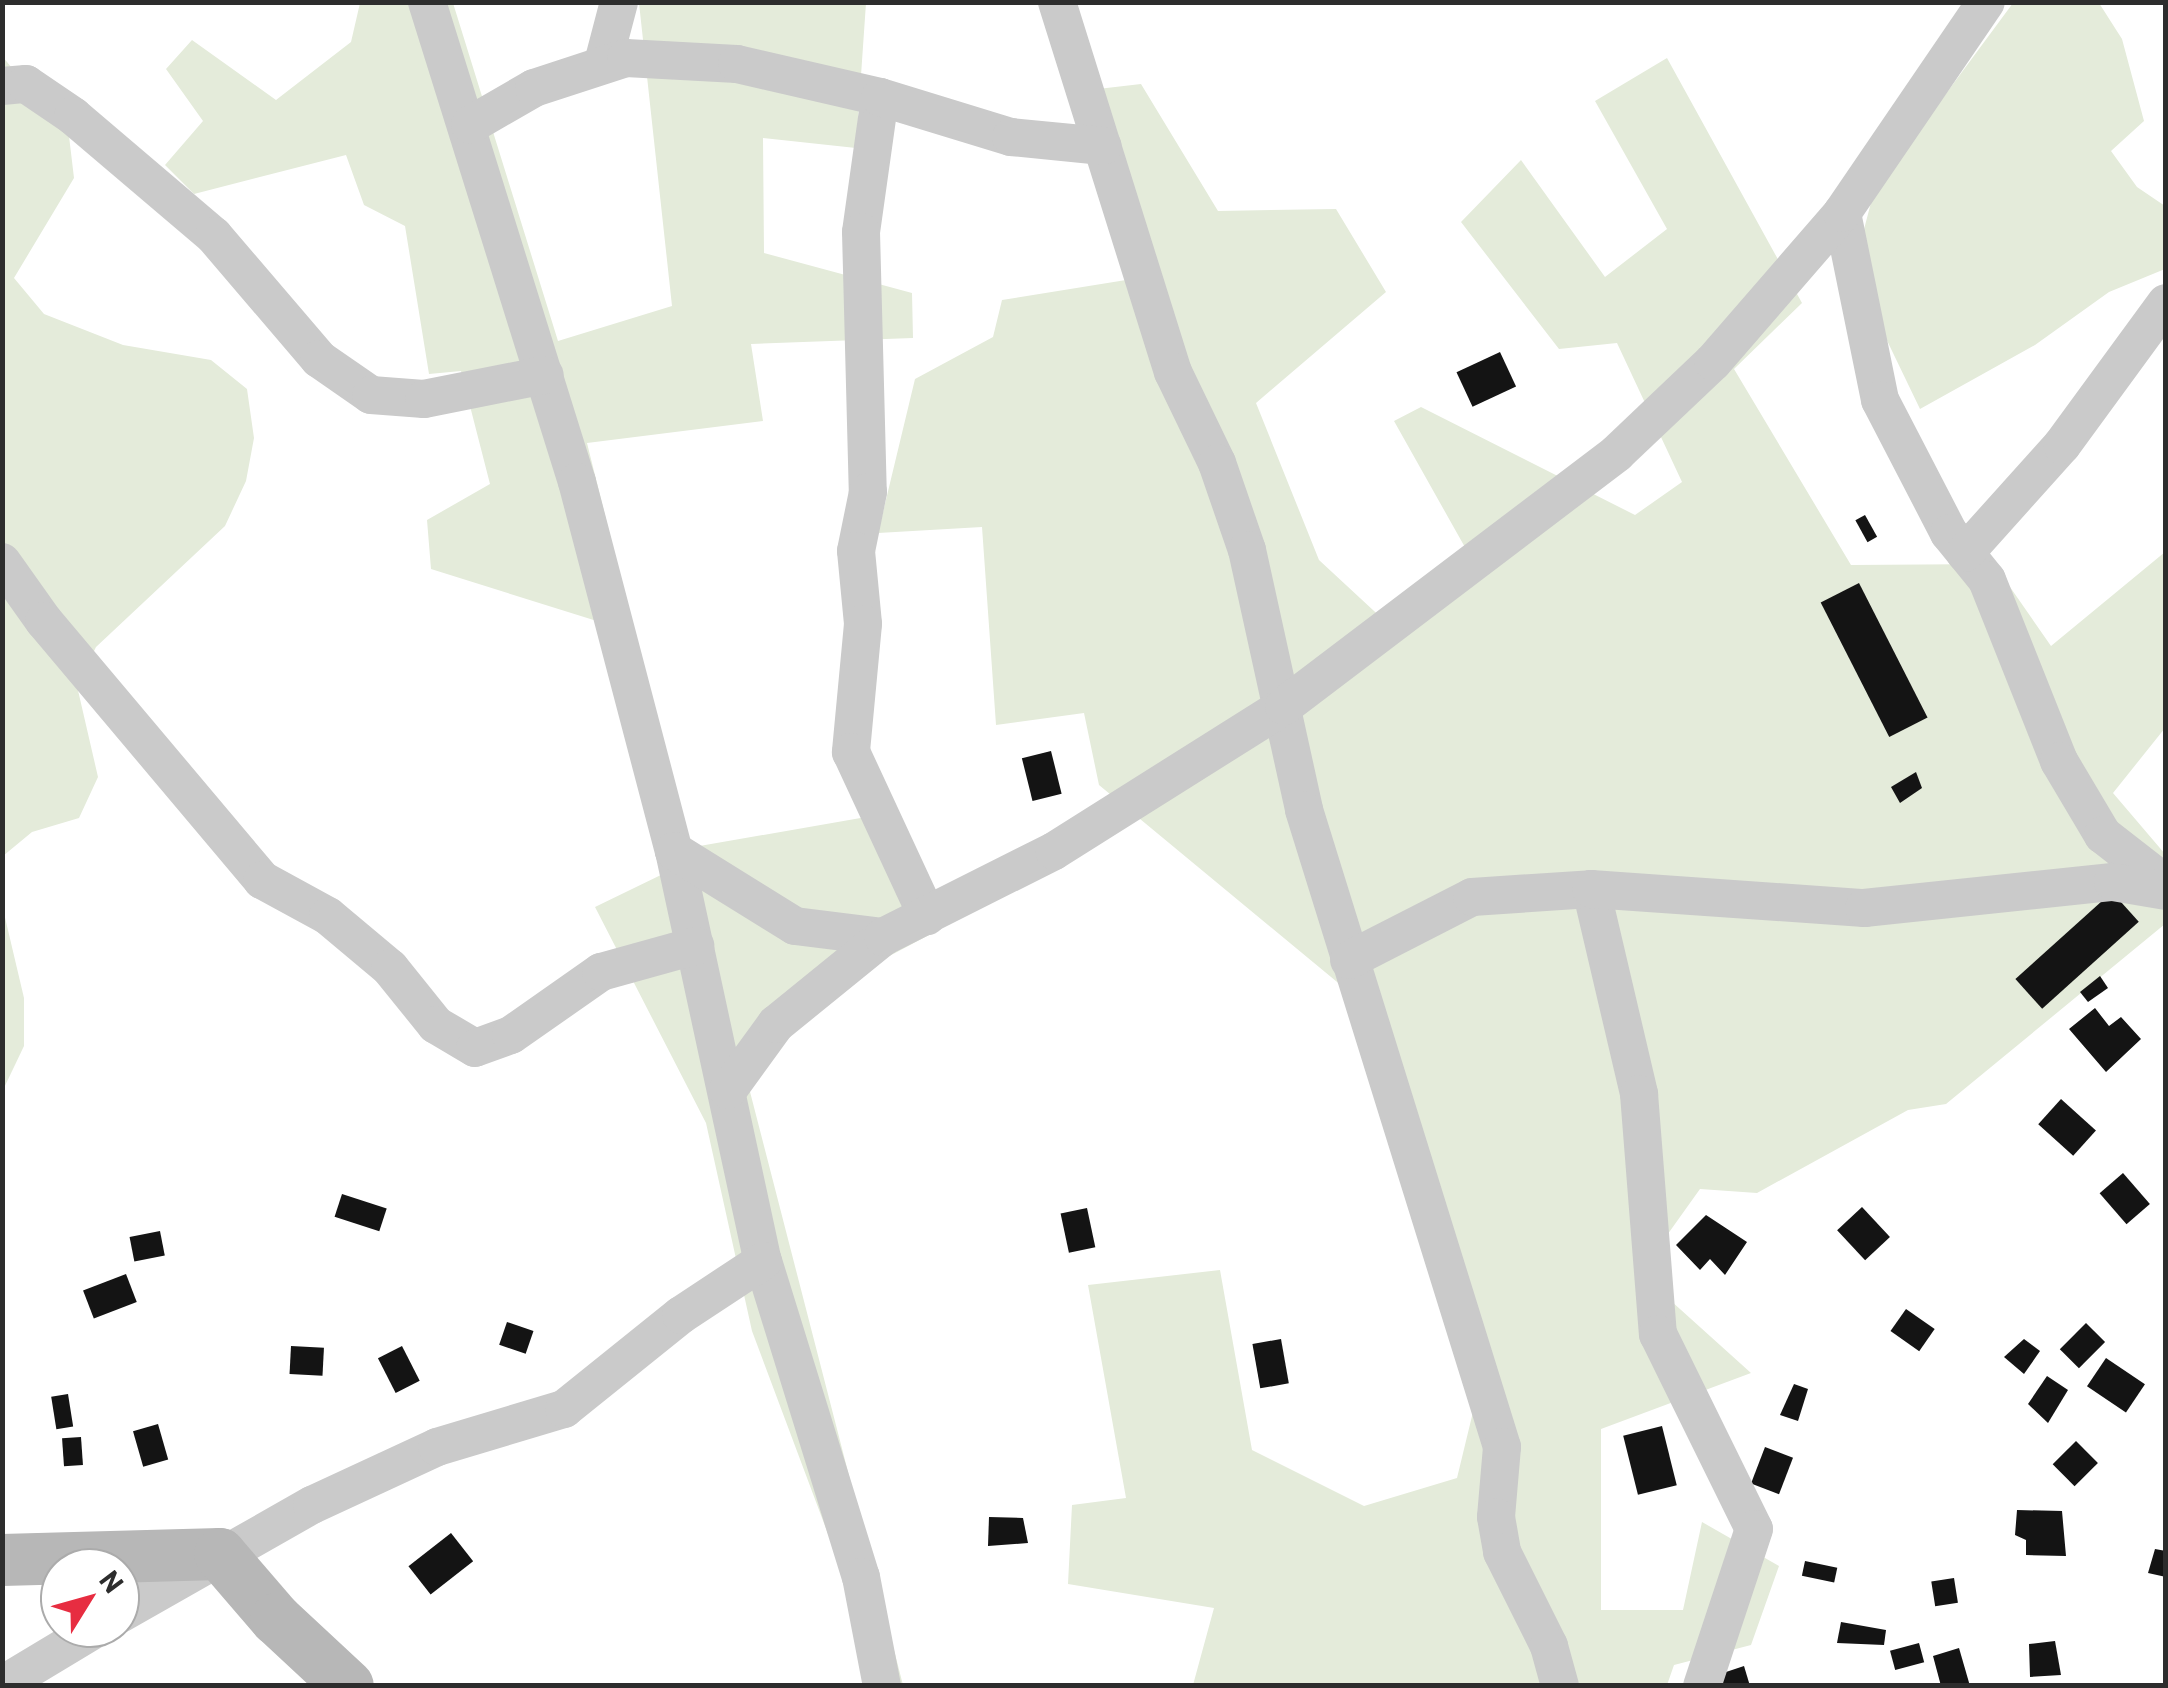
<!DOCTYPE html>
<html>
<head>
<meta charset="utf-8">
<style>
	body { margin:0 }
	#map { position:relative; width:2168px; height:1688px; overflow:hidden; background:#fff; font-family:Barlow,sans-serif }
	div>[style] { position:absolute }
	.green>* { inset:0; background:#e4ebda }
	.building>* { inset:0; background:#141414; transform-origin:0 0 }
	.street>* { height:38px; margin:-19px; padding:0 19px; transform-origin:19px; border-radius:19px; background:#cacaca }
	.secondary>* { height:52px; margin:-26px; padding:0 26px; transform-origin:26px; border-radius:26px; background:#b7b7b7 }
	span { translate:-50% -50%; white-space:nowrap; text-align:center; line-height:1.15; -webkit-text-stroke:10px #fff; paint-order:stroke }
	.frame { position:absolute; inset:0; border:5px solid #2d2d2d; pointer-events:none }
	.north { position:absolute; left:40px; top:1548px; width:100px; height:100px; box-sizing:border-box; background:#fff; border:2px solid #ababab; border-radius:50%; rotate:53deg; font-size:28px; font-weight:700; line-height:40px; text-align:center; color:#2d2d2d }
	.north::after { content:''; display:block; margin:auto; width:35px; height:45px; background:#e72d41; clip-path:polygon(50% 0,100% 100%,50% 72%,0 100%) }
</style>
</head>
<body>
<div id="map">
	<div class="green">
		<i style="clip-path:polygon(360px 3px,453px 3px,558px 341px,672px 306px,639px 3px,866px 3px,856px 148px,763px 138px,764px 253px,912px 293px,913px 338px,751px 344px,763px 421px,587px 443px,688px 848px,872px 816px,929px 935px,831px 987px,748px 1084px,903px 1685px,865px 1685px,840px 1566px,752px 1331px,706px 1123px,595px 907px,665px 873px,600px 622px,431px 569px,427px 520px,490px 484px,461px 371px,429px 374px,405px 226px,364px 205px,346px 155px,194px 194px,165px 165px,203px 121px,166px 69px,192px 40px,276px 100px,351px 42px)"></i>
		<i style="clip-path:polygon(2013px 3px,2099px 3px,2122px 39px,2144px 121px,2111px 151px,2137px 187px,2165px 206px,2165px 269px,2109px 292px,2035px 345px,1920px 409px,1880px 326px,1862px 237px,1874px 191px)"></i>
		<i style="clip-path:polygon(2px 56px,69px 136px,74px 178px,14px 278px,44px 314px,123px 345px,211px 360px,247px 389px,254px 438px,246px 481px,225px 526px,96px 647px,77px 686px,98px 777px,79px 818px,32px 832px,3px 856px)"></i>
		<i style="clip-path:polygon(1667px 58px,1802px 303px,1734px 369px,1851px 565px,1994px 564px,2051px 646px,2165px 552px,2165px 728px,2113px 793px,2165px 854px,2165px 924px,1946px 1104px,1908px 1110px,1757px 1193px,1700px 1189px,1640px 1273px,1751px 1373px,1601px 1429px,1601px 1610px,1683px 1610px,1702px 1522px,1779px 1566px,1751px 1645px,1674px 1665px,1667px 1685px,1193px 1685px,1214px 1608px,1068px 1584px,1072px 1505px,1126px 1498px,1088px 1285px,1220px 1270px,1252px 1450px,1364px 1506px,1457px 1478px,1488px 1350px,1354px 996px,1099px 785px,1084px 713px,996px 725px,982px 527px,878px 533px,915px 379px,993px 337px,1002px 300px,1157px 275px,1098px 89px,1141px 84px,1218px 211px,1336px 209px,1386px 292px,1256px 403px,1319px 560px,1401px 636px,1480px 574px,1394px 421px,1421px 407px,1635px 515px,1682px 482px,1617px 343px,1559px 349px,1461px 222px,1521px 160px,1605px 277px,1667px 229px,1595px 101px)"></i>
		<i style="clip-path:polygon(3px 909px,24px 998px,24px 1046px,3px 1090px)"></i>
	</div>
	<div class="building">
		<i style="left:1500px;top:352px;width:38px;height:48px;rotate:65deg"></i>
		<i style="left:1865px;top:515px;width:25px;height:11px;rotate:61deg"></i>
		<i style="left:1859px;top:583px;width:151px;height:43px;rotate:63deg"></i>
		<i style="left:1051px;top:751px;width:44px;height:30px;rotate:76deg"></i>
		<i style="clip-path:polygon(1916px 772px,1922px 788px,1900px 803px,1891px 787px)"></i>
		<i style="left:2112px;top:892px;width:40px;height:130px;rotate:48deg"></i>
		<i style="clip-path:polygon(2100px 976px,2108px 988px,2088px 1002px,2080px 992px)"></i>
		<i style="clip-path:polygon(2095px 1008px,2109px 1026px,2121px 1017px,2141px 1039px,2106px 1072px,2069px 1029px)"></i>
		<i style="left:2061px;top:1099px;width:47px;height:34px;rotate:42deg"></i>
		<i style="left:2123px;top:1173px;width:41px;height:31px;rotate:49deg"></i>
		<i style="left:342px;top:1194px;width:47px;height:24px;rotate:18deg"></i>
		<i style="left:1862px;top:1207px;width:41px;height:34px;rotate:47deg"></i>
		<i style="left:1087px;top:1208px;width:40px;height:27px;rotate:78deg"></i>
		<i style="clip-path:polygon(1706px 1215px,1747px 1242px,1725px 1275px,1710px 1259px,1700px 1270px,1676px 1245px)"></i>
		<i style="left:160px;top:1231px;width:25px;height:31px;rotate:79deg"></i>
		<i style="left:126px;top:1274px;width:30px;height:46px;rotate:69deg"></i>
		<i style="left:1906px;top:1309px;width:35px;height:27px;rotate:35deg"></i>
		<i style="left:507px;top:1322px;width:28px;height:24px;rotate:19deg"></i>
		<i style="left:2086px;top:1323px;width:27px;height:37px;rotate:45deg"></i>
		<i style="left:1281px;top:1339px;width:45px;height:29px;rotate:80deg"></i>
		<i style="clip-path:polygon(2024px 1339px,2040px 1351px,2024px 1374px,2004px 1357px)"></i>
		<i style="left:291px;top:1346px;width:33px;height:28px;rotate:3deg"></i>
		<i style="left:402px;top:1346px;width:39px;height:27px;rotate:63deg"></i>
		<i style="left:2106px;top:1358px;width:47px;height:34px;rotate:34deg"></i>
		<i style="clip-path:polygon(2047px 1376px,2068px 1390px,2048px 1423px,2028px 1404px)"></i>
		<i style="clip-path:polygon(1794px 1384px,1808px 1389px,1798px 1421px,1780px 1415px)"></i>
		<i style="left:68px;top:1394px;width:33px;height:17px;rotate:81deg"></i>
		<i style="left:158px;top:1424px;width:37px;height:26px;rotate:74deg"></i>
		<i style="left:1662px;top:1426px;width:61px;height:40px;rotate:76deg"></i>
		<i style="left:81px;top:1437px;width:28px;height:19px;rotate:86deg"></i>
		<i style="left:2076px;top:1441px;width:31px;height:33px;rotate:45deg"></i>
		<i style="left:1765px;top:1447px;width:30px;height:39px;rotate:21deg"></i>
		<i style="clip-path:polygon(2017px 1510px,2062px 1511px,2066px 1556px,2026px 1555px,2026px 1540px,2015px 1535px)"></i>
		<i style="clip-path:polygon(989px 1517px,1023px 1518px,1028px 1543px,988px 1546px)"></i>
		<i style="left:451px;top:1533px;width:36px;height:54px;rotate:52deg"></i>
		<i style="clip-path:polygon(2155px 1549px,2166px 1551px,2166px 1577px,2148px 1573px)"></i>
		<i style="left:1805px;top:1561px;width:33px;height:15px;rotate:12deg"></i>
		<i style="left:1954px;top:1578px;width:25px;height:23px;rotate:81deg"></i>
		<i style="clip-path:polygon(1841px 1622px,1886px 1630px,1884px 1645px,1837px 1643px)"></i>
		<i style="clip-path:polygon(2055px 1641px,2061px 1675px,2030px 1677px,2029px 1644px)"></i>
		<i style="left:1919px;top:1643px;width:20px;height:30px;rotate:75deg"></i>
		<i style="clip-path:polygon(1959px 1648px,1970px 1686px,1941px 1686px,1933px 1656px)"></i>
		<i style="clip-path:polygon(1744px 1666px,1750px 1686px,1723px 1686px,1720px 1674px)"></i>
	</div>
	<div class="street">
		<i style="left:427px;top:2px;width:503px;rotate:72.65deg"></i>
		<i style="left:577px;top:482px;width:382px;rotate:75.3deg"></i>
		<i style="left:674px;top:851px;width:420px;rotate:77.8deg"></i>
		<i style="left:763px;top:1261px;width:331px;rotate:72.8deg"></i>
		<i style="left:861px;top:1577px;width:111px;rotate:79.1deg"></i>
		<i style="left:1057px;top:2px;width:388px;rotate:72.6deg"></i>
		<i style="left:1173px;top:372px;width:101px;rotate:64.2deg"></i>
		<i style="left:1217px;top:463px;width:92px;rotate:71deg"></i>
		<i style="left:1247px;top:550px;width:266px;rotate:77.6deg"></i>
		<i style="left:1304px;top:810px;width:667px;rotate:72.73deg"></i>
		<i style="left:1502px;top:1447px;width:70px;rotate:94.9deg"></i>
		<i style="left:1496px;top:1517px;width:36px;rotate:80deg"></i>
		<i style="left:1502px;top:1552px;width:105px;rotate:63.4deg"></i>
		<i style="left:1549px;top:1646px;width:41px;rotate:74.6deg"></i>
		<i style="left:603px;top:63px;width:63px;rotate:-75.3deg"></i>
		<i style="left:2px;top:86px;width:24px;rotate:-5deg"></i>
		<i style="left:26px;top:84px;width:57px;rotate:34.2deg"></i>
		<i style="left:73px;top:116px;width:185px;rotate:40.4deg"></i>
		<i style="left:214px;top:236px;width:162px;rotate:49.5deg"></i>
		<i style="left:319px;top:359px;width:63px;rotate:34.7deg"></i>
		<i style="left:371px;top:395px;width:53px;rotate:4.3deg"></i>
		<i style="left:424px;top:399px;width:123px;rotate:-11.2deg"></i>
		<i style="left:880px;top:97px;width:136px;rotate:98deg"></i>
		<i style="left:861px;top:232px;width:260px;rotate:88.5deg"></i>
		<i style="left:868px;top:492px;width:60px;rotate:101.5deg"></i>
		<i style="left:856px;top:551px;width:73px;rotate:84.5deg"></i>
		<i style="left:863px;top:624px;width:129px;rotate:95.4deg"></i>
		<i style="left:851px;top:752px;width:181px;rotate:65.1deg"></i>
		<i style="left:470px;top:125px;width:74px;rotate:-30deg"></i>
		<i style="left:534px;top:88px;width:97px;rotate:-18.1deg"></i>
		<i style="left:626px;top:58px;width:111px;rotate:3.1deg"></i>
		<i style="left:737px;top:64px;width:147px;rotate:13deg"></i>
		<i style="left:880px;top:97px;width:137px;rotate:17deg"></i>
		<i style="left:1011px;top:137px;width:92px;rotate:5.6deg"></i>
		<i style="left:1842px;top:213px;width:191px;rotate:78.5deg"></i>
		<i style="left:1880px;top:400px;width:150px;rotate:62.6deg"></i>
		<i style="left:1949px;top:533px;width:60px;rotate:51deg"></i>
		<i style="left:1987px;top:580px;width:195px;rotate:68.3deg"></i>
		<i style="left:2059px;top:761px;width:86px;rotate:59.3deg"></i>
		<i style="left:2103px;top:835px;width:80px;rotate:37.9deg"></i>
		<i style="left:1965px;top:553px;width:145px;rotate:-48.1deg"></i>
		<i style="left:2062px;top:445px;width:176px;rotate:-53.8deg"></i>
		<i style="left:2px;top:562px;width:72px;rotate:54.6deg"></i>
		<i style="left:44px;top:621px;width:339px;rotate:49.9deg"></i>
		<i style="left:262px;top:880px;width:75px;rotate:28.6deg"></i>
		<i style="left:328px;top:916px;width:81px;rotate:40deg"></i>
		<i style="left:390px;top:968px;width:73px;rotate:51.1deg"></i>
		<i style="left:436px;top:1025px;width:45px;rotate:30.5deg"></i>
		<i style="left:475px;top:1048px;width:38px;rotate:-20deg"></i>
		<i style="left:511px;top:1035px;width:110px;rotate:-35deg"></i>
		<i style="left:601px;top:972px;width:98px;rotate:-15.5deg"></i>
		<i style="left:674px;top:851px;width:142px;rotate:31.8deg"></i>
		<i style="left:795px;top:926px;width:89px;rotate:7.1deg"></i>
		<i style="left:1591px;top:889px;width:211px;rotate:76.8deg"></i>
		<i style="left:1639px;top:1094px;width:241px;rotate:85.5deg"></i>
		<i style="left:1658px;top:1334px;width:217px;rotate:63.8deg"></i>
		<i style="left:1754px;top:1529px;width:165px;rotate:108.3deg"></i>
		<i style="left:1349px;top:960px;width:138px;rotate:-27.1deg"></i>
		<i style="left:1472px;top:897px;width:119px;rotate:-3.8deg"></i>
		<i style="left:1591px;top:889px;width:274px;rotate:4deg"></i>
		<i style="left:1864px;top:908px;width:250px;rotate:-6deg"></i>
		<i style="left:2113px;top:882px;width:54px;rotate:9.6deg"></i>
		<i style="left:728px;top:1090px;width:82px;rotate:-54deg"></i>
		<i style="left:776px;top:1024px;width:138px;rotate:-39.1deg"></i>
		<i style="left:883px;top:937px;width:191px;rotate:-26.7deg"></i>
		<i style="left:1054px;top:851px;width:272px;rotate:-32.2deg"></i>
		<i style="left:1284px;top:706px;width:418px;rotate:-37.2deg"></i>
		<i style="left:1617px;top:453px;width:132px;rotate:-43.5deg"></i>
		<i style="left:1713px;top:362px;width:197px;rotate:-49.1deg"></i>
		<i style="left:1842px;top:213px;width:255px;rotate:-55.7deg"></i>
		<i style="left:120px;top:1614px;width:221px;rotate:-29.6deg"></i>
		<i style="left:312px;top:1505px;width:138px;rotate:-24.9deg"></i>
		<i style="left:437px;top:1447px;width:133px;rotate:-16.7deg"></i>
		<i style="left:564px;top:1409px;width:150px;rotate:-38.8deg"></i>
		<i style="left:681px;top:1315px;width:98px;rotate:-33.4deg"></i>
		<i style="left:2px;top:1685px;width:111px;rotate:-31deg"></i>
	</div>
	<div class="secondary">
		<i style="left:2px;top:1560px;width:218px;rotate:-1.6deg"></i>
		<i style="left:220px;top:1554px;width:86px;rotate:49.3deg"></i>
		<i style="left:276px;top:1619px;width:98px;rotate:42.9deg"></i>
	</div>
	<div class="frame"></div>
	<div class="north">N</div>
</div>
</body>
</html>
